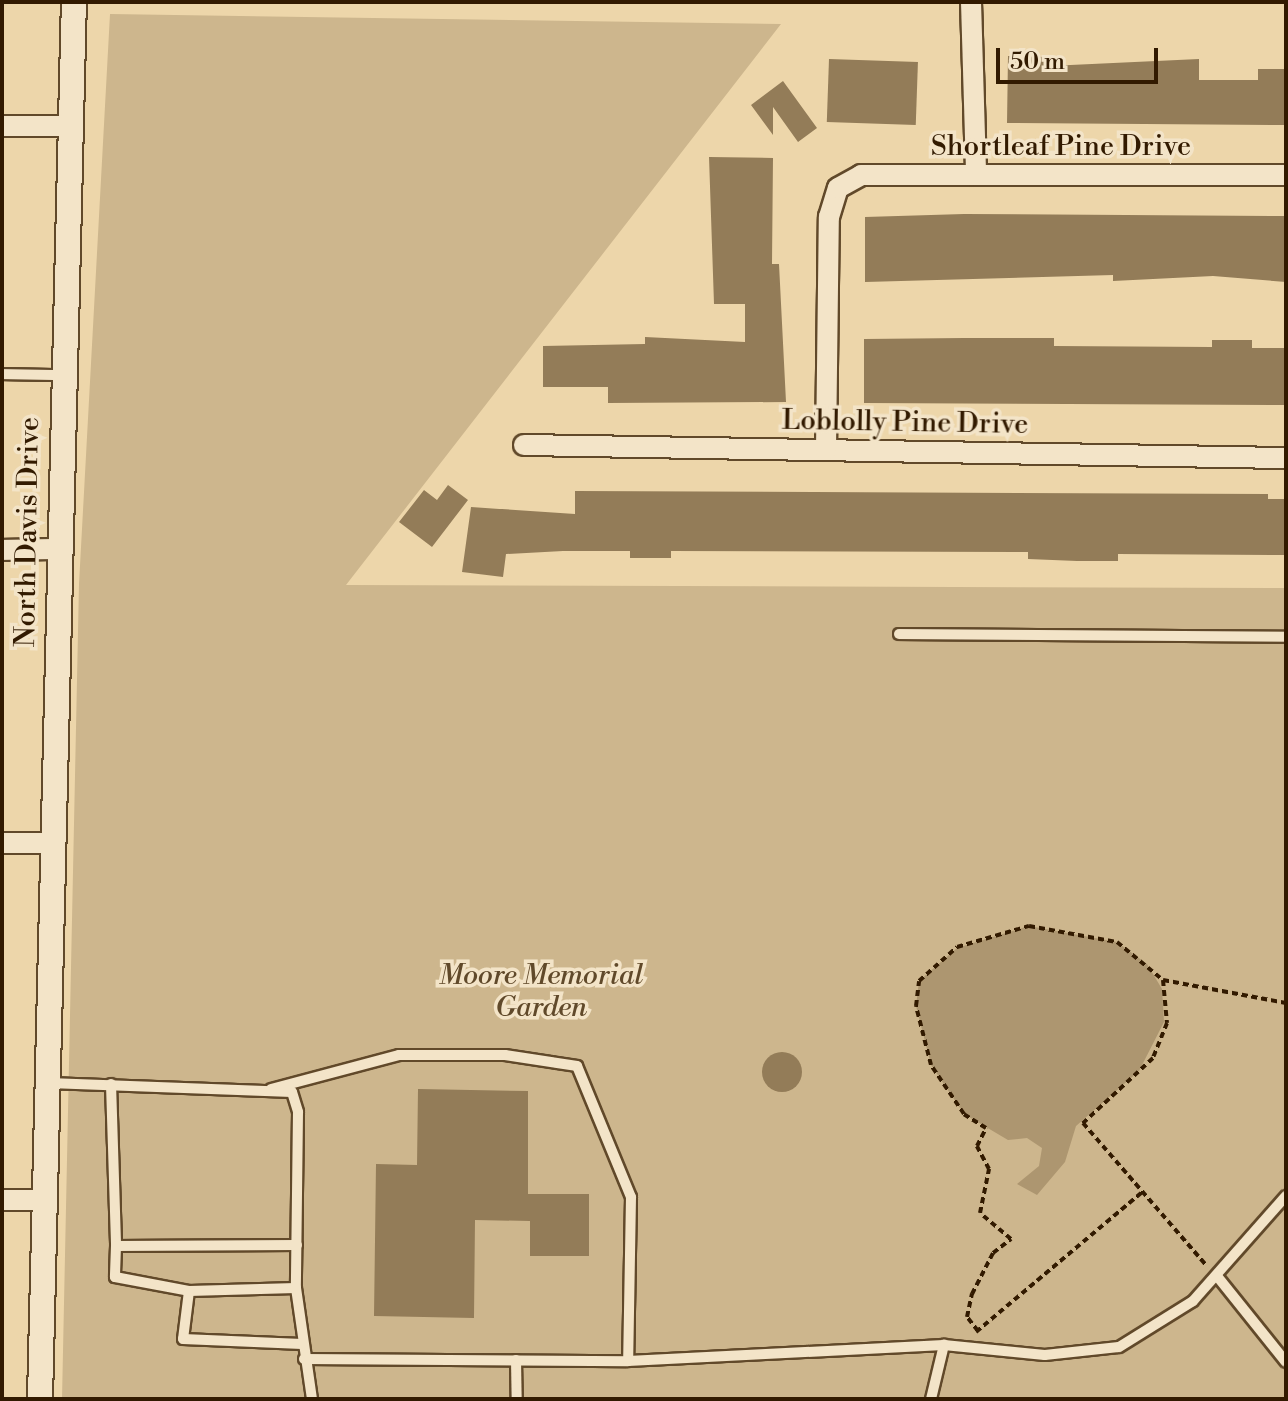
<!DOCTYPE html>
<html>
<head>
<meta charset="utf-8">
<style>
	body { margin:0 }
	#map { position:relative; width:1288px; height:1401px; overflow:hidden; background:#edd6aa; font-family:"Libre Bodoni",serif }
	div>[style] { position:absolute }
	.green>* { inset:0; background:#cdb68d }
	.water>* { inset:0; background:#ad9670 }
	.building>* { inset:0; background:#937c58; transform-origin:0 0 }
	.round { border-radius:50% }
	.path>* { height:4px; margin-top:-2px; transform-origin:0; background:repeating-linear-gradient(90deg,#321a00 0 6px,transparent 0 10px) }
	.roads { filter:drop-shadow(2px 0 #61492a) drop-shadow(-2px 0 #61492a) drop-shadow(0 2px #61492a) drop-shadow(0 -2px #61492a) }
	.service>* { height:10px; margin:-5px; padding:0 5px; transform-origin:5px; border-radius:5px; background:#f3e4c8 }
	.minor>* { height:20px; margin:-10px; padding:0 10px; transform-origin:10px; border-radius:10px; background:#f3e4c8 }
	.tertiary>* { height:24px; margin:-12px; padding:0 12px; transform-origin:12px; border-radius:12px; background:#f3e4c8 }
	span { translate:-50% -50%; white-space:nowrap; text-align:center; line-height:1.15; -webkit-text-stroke:7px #f3e4c8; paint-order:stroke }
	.street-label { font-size:28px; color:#321a00 }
	.park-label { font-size:28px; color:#60492a; font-style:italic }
	.frame { position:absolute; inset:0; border:4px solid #321a00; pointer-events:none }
	.scale { position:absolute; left:996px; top:48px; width:162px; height:36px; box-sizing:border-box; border:4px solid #321a00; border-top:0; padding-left:10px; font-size:24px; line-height:28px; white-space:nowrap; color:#321a00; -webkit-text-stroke:6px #f3e4c8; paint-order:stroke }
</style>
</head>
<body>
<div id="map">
	<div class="green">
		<i style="clip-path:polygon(110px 14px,781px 24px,346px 585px,1286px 588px,1286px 1399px,62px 1399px,79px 584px)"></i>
	</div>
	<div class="water">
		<i style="clip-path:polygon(1029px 926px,1117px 942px,1147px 964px,1162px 989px,1164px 1022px,1139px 1071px,1076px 1126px,1065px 1162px,1037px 1195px,1017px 1184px,1039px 1166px,1042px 1148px,1027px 1138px,1008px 1140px,964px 1114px,931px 1065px,916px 1006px,919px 981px,957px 948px)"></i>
	</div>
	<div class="building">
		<i style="clip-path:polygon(1008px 56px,1049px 57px,1049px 66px,1199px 59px,1199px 80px,1258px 80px,1258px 69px,1286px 69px,1286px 125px,1007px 123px)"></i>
		<i style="left:829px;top:59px;width:89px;height:63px;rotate:2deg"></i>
		<i style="clip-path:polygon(783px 81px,817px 128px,798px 142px,773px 107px,773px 135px,751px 105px)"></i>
		<i style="clip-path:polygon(709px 157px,773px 158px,772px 264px,779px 264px,786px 402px,608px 403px,608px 387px,543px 387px,543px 346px,645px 344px,645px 337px,745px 342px,745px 304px,714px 304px)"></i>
		<i style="clip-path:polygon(964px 214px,1286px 216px,1286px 282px,1213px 276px,1113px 281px,1113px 275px,865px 282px,865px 217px)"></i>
		<i style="clip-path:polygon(964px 338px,1054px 338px,1054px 346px,1212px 347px,1212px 340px,1252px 340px,1252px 348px,1286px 348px,1284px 405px,864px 403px,864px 339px)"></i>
		<i style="clip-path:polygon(448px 485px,468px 500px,432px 547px,399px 522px,424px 490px,437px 500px)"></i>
		<i style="clip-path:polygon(575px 491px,1268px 494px,1268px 499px,1286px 499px,1286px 555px,1118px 554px,1118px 561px,1077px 561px,1028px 559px,1028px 552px,671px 551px,671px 558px,630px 558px,630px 551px,563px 551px,506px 554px,503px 577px,462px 572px,471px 507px,575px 514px)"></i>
		<i class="round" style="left:762px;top:1052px;width:40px;height:40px"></i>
		<i style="clip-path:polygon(418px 1089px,528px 1091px,528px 1194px,589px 1194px,589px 1256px,530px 1256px,530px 1221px,475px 1220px,474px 1318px,374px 1316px,376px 1164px,417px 1165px)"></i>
	</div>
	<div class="path">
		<i style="left:1163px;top:980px;width:43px;rotate:84.7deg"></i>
		<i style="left:1167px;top:1023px;width:38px;rotate:112deg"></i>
		<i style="left:1153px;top:1058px;width:96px;rotate:137.1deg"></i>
		<i style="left:1083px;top:1123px;width:189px;rotate:49.1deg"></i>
		<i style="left:978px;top:1331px;width:18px;rotate:-128deg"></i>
		<i style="left:967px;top:1317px;width:24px;rotate:-78deg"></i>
		<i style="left:972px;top:1294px;width:46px;rotate:-62.9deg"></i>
		<i style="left:993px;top:1253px;width:23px;rotate:-38deg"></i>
		<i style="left:1011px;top:1239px;width:40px;rotate:-140deg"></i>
		<i style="left:980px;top:1213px;width:45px;rotate:-78.4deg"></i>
		<i style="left:989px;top:1169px;width:26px;rotate:-118deg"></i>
		<i style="left:977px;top:1146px;width:20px;rotate:-63deg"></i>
		<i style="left:986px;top:1128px;width:26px;rotate:-148deg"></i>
		<i style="left:964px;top:1114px;width:59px;rotate:-124deg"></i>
		<i style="left:931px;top:1065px;width:61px;rotate:-104.3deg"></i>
		<i style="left:916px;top:1006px;width:25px;rotate:-83deg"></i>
		<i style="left:919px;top:981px;width:51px;rotate:-41.8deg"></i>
		<i style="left:957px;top:947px;width:75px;rotate:-16.3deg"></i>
		<i style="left:1029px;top:926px;width:89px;rotate:10.3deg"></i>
		<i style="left:1117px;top:942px;width:60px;rotate:39.6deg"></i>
		<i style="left:1163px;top:980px;width:125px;rotate:10.6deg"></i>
		<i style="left:976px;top:1332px;width:217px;rotate:-40.1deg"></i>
	</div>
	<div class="roads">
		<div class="service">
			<i style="left:2px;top:374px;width:60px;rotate:1deg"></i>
			<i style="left:899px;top:634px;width:387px;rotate:0.4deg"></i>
			<i style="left:49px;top:1083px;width:243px;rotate:2.1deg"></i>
			<i style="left:292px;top:1092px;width:21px;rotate:73deg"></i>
			<i style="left:298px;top:1112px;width:176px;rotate:90.7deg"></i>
			<i style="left:296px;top:1288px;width:112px;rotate:81.8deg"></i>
			<i style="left:111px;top:1084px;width:162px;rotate:88.2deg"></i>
			<i style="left:116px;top:1246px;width:181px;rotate:-0.3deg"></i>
			<i style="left:271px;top:1089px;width:132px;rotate:-14.9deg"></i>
			<i style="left:399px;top:1055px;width:106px"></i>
			<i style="left:505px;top:1055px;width:73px;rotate:8.7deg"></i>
			<i style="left:577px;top:1066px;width:142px;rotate:67.6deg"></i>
			<i style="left:631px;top:1197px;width:164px;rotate:91deg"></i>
			<i style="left:116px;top:1246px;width:31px;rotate:92deg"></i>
			<i style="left:115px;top:1277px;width:75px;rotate:10.7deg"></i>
			<i style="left:189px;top:1291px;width:107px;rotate:-1.6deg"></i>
			<i style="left:1217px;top:1276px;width:110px;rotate:51.3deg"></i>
			<i style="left:189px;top:1291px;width:48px;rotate:97.1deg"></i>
			<i style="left:183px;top:1339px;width:119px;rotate:2.4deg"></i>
			<i style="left:304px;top:1359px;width:324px;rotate:0.4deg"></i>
			<i style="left:628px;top:1361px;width:316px;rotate:-2.9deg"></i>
			<i style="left:944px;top:1345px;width:101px;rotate:5.7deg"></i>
			<i style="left:1045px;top:1355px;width:74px;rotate:-6.2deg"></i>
			<i style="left:1119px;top:1347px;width:87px;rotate:-31.9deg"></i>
			<i style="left:1193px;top:1301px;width:140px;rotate:-48.5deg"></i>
			<i style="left:516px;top:1360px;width:39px;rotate:89deg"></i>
			<i style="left:931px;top:1399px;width:56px;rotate:-76.5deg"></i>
		</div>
		<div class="minor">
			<i style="left:971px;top:2px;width:173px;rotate:88.3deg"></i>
			<i style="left:2px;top:126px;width:66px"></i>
			<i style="left:524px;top:445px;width:762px;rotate:0.98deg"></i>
			<i style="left:826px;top:450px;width:233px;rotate:-89.3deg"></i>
			<i style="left:829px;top:217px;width:30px;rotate:-73deg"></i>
			<i style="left:838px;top:188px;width:26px;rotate:-29deg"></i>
			<i style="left:861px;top:175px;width:425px"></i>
			<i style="left:2px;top:550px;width:55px;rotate:-1deg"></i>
			<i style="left:2px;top:843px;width:51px"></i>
			<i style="left:2px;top:1200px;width:44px"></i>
		</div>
		<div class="tertiary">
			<i style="left:40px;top:1399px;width:1397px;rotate:-88.61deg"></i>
		</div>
	</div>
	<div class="street-label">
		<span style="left:1061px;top:147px">Shortleaf Pine Drive</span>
		<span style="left:905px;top:423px;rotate:1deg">Loblolly Pine Drive</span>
		<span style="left:28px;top:532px;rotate:-89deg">North Davis Drive</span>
	</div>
	<div class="park-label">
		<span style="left:541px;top:992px">Moore Memorial<br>Garden</span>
	</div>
	<div class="frame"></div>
	<div class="scale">50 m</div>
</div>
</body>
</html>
